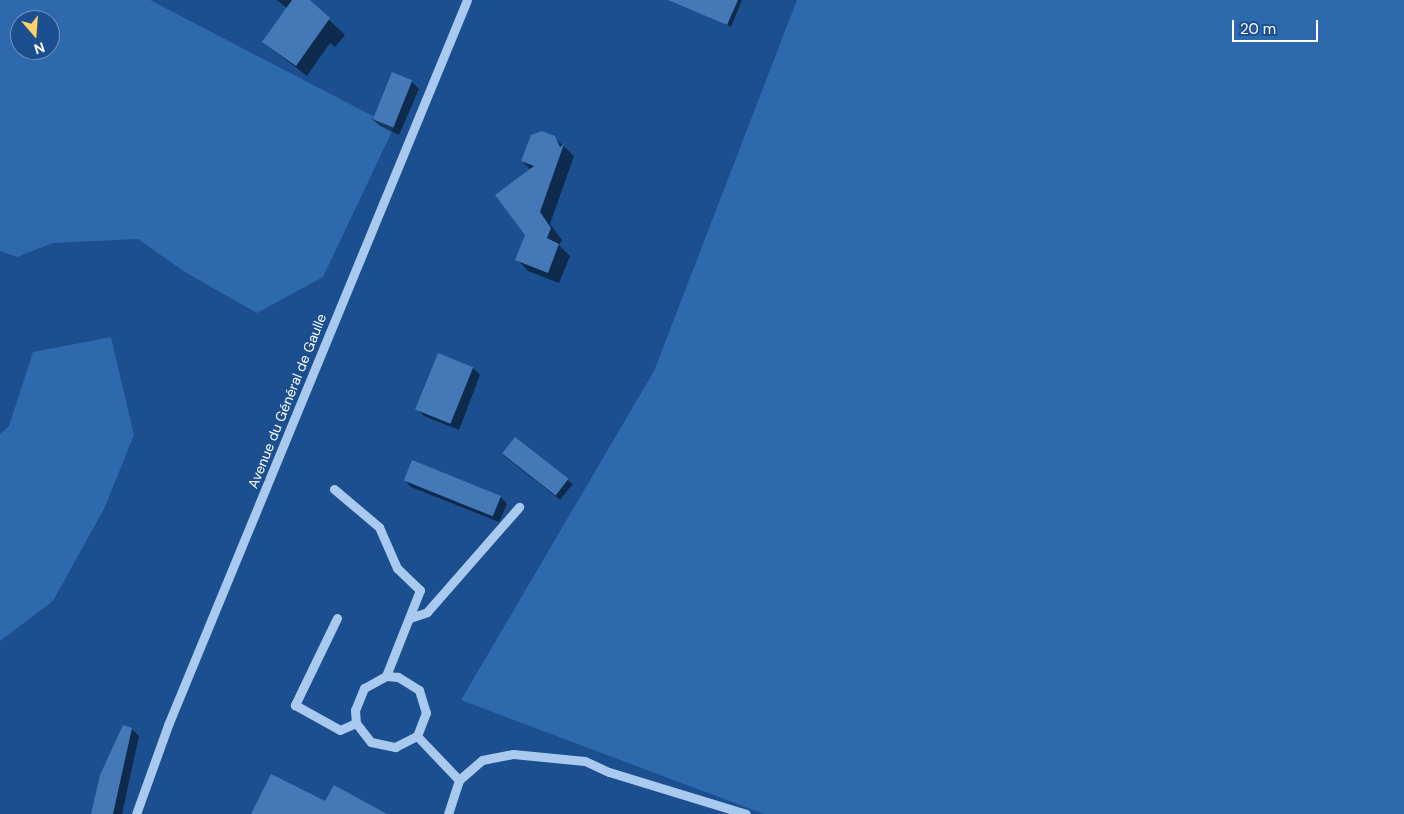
<!DOCTYPE html>
<html>
<head>
<meta charset="utf-8">
<style>
	body { margin:0 }
	#map { position:relative; width:1404px; height:814px; overflow:hidden; background:#1b4f8f; font-family:"DM Sans",sans-serif }
	div>[style] { position:absolute }
	.green>* { inset:0; background:#2e69ad }
	.shadow>* { inset:0; background:#0007; transform-origin:0 0 }
	.building>* { inset:0; background:#4478b7; transform-origin:0 0 }
	.minor>* { height:9px; margin:-4.5px; padding:0 4.5px; transform-origin:4.5px; border-radius:4.5px; background:#a9c9ee }
	span { translate:-50% -50%; white-space:nowrap; text-align:center; line-height:1.15; -webkit-text-stroke:4.5px #1b4f8f; paint-order:stroke }
	.street-label { font-size:14px; color:#fff }
	.north { position:absolute; left:10px; top:10px; width:50px; height:50px; box-sizing:border-box; background:#1b4f8f; border:1px solid #7695bc; border-radius:50%; rotate:162deg; font-size:14px; font-weight:700; line-height:20px; text-align:center; color:#fff }
	.north::after { content:''; display:block; margin:auto; width:18px; height:22px; background:#ffd166; clip-path:polygon(50% 0,100% 100%,50% 72%,0 100%) }
	.scale { position:absolute; left:1232px; top:20px; width:86px; height:22px; box-sizing:border-box; border:2px solid #fff; border-top:0; padding-left:6px; font-size:15px; line-height:18px; white-space:nowrap; color:#fff; -webkit-text-stroke:4px #1b4f8f; paint-order:stroke }
</style>
</head>
<body>
<div id="map">
	<div class="green">
		<i style="clip-path:polygon(evenodd,0 0,150px 0,394px 127px,323px 277px,257px 313px,185px 272px,138px 239px,53px 243px,17px 257px,0 251px,0 0,20px 20px,50px 20px,50px 50px,20px 50px,20px 20px)"></i>
		<i style="clip-path:polygon(797px 0,1404px 0,1404px 814px,764px 814px,461px 700px,654px 371px)"></i>
		<i style="clip-path:polygon(111px 337px,134px 435px,104px 509px,53px 601px,0 641px,0 434px,9px 426px,33px 352px)"></i>
	</div>
	<div class="shadow">
		<i style="clip-path:polygon(277px 0,308px 0,345px 35px,335px 47px,330px 43px,307px 76px,263px 42px,287px 8px)"></i>
		<i style="clip-path:polygon(708px 0,742px 0,731px 27px,702px 14px)"></i>
		<i style="clip-path:polygon(411px 81px,419px 89px,399px 135px,380px 126px,372px 119px)"></i>
		<i style="clip-path:polygon(554px 137px,574px 156px,550px 224px,562px 240px,559px 245px,570px 256px,559px 283px,528px 271px,517px 259px,527px 235px,531px 170px,522px 161px)"></i>
		<i style="clip-path:polygon(438px 355px,473px 368px,480px 375px,459px 430px,424px 416px,417px 408px)"></i>
		<i style="left:515px;top:439px;width:73px;height:20px;rotate:38deg"></i>
		<i style="clip-path:polygon(413px 462px,501px 497px,507px 504px,499px 522px,411px 487px,405px 480px)"></i>
		<i style="clip-path:polygon(132px 729px,139px 736px,122px 814px,92px 814px)"></i>
	</div>
	<div class="building">
		<i style="clip-path:polygon(292px 0,310px 0,330px 18px,296px 66px,262px 42px)"></i>
		<i style="clip-path:polygon(668px 0,738px 0,727px 25px)"></i>
		<i style="left:392px;top:72px;width:22px;height:51px;rotate:22deg"></i>
		<i style="clip-path:polygon(542px 131px,555px 136px,560px 147px,564px 144px,540px 212px,551px 228px,547px 238px,559px 244px,548px 273px,515px 260px,525px 235px,495px 195px,534px 166px,521px 161px,531px 135px)"></i>
		<i style="left:438px;top:353px;width:38px;height:61px;rotate:22deg"></i>
		<i style="left:515px;top:437px;width:68px;height:21px;rotate:38deg"></i>
		<i style="left:412px;top:460px;width:96px;height:22px;rotate:22deg"></i>
		<i style="clip-path:polygon(123px 725px,132px 728px,113px 814px,91px 814px,100px 775px)"></i>
		<i style="clip-path:polygon(271px 774px,325px 801px,334px 785px,387px 814px,251px 814px)"></i>
	</div>
	<div class="minor">
		<i style="left:334px;top:489px;width:59px;rotate:40.2deg"></i>
		<i style="left:379px;top:527px;width:45px;rotate:66.3deg"></i>
		<i style="left:397px;top:568px;width:32px;rotate:44deg"></i>
		<i style="left:420px;top:590px;width:92px;rotate:111.6deg"></i>
		<i style="left:386px;top:676px;width:25px;rotate:151deg"></i>
		<i style="left:364px;top:688px;width:24px;rotate:112deg"></i>
		<i style="left:355px;top:710px;width:13px;rotate:86deg"></i>
		<i style="left:356px;top:723px;width:24px;rotate:52deg"></i>
		<i style="left:371px;top:742px;width:25px;rotate:12deg"></i>
		<i style="left:395px;top:747px;width:25px;rotate:-27deg"></i>
		<i style="left:417px;top:736px;width:25px;rotate:-69deg"></i>
		<i style="left:426px;top:713px;width:24px;rotate:-107deg"></i>
		<i style="left:419px;top:690px;width:25px;rotate:-148deg"></i>
		<i style="left:398px;top:677px;width:12px;rotate:-175deg"></i>
		<i style="left:337px;top:618px;width:97px;rotate:115.8deg"></i>
		<i style="left:295px;top:705px;width:51px;rotate:29.1deg"></i>
		<i style="left:340px;top:730px;width:17px;rotate:-24deg"></i>
		<i style="left:410px;top:618px;width:18px;rotate:-19deg"></i>
		<i style="left:427px;top:612px;width:140px;rotate:-48.8deg"></i>
		<i style="left:417px;top:736px;width:61px;rotate:46.3deg"></i>
		<i style="left:136px;top:814px;width:95px;rotate:-70.2deg"></i>
		<i style="left:168px;top:725px;width:784px;rotate:-67.59deg"></i>
		<i style="left:448px;top:814px;width:36px;rotate:-72deg"></i>
		<i style="left:459px;top:780px;width:30px;rotate:-41deg"></i>
		<i style="left:482px;top:760px;width:32px;rotate:-11deg"></i>
		<i style="left:513px;top:754px;width:72px;rotate:5.6deg"></i>
		<i style="left:585px;top:761px;width:26px;rotate:25deg"></i>
		<i style="left:609px;top:772px;width:143px;rotate:17deg"></i>
	</div>
	<div class="street-label">
		<span style="left:287px;top:401px;rotate:-68deg">Avenue du Général de Gaulle</span>
	</div>
	<div class="north">N</div>
	<div class="scale">20 m</div>
</div>
</body>
</html>
